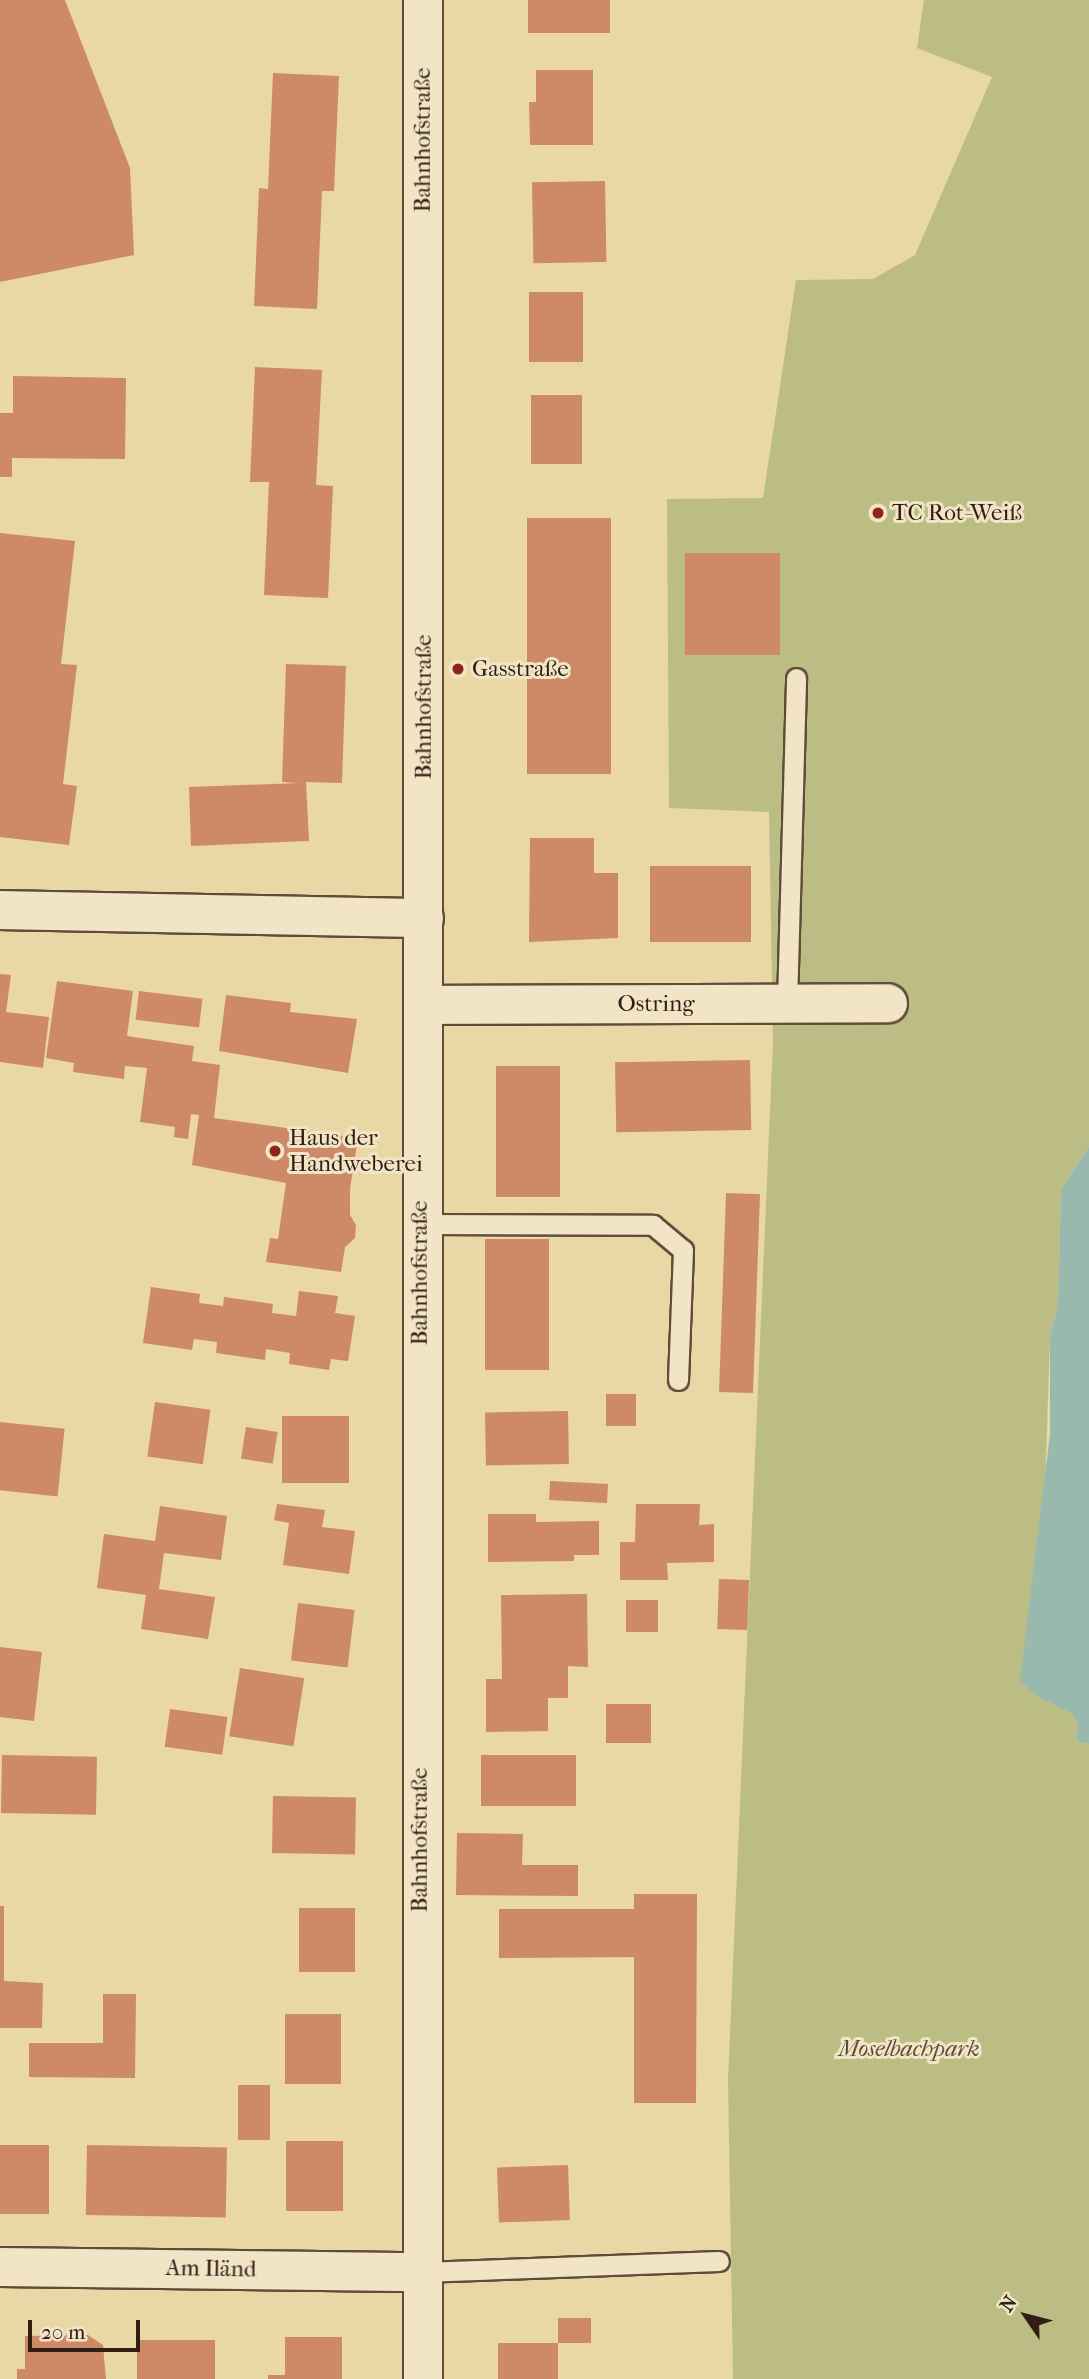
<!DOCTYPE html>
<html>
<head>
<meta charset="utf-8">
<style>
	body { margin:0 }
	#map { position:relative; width:1089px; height:2379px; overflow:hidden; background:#ead7a6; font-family:"IM FELL French Canon",serif }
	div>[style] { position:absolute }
	.green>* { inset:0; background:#bbbd84 }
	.water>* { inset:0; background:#99b8ae }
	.building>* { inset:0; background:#cd8968; transform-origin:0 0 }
	.roads { filter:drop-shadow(2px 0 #5f4c39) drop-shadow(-2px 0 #5f4c39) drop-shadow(0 2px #5f4c39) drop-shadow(0 -2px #5f4c39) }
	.lane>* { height:19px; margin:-9.5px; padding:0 9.5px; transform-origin:9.5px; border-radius:9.5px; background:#f1e5c5 }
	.street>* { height:38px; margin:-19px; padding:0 19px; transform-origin:19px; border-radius:19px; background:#f1e5c5 }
	.dots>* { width:19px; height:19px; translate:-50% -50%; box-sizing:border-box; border:4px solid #f1e5c5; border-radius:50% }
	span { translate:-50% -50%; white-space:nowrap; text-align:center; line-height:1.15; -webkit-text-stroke:6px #f1e5c5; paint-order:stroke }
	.street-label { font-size:23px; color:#311d15 }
	.poi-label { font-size:23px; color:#311d15 }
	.left { translate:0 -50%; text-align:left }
	.park-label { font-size:23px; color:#5a4d36; font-style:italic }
	.north { position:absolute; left:991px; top:2281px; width:70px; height:70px; -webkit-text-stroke:5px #f1e5c5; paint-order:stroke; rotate:305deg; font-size:19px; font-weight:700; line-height:28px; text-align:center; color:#311d15 }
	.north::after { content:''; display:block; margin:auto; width:24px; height:32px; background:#311d15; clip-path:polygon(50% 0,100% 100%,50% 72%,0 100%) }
	.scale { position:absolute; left:28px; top:2320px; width:112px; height:32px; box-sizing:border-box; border:4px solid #311d15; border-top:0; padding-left:9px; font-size:21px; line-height:24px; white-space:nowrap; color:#311d15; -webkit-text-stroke:5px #f1e5c5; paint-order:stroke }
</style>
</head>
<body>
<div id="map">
	<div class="green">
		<i style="clip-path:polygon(924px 0,1089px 0,1089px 1146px,1061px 1190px,1058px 1303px,1050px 1338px,1038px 1697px,1073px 1714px,1078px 1726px,1076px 1741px,1089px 1744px,1089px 2379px,733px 2379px,728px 2079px,773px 1042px,769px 812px,669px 808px,667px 499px,763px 498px,796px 280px,873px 279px,915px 255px,992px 77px,917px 48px)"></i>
	</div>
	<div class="water">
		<i style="clip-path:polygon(1089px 1146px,1089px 1744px,1076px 1741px,1078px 1726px,1073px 1714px,1038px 1697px,1020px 1681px,1050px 1434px,1050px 1338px,1058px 1303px,1061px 1190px)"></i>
	</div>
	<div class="building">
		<i style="clip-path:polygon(0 0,65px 0,130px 168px,134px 255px,0 282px)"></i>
		<i style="left:528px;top:0;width:82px;height:33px"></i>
		<i style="clip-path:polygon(536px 70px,593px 70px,593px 145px,530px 145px,529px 102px,536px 102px)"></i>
		<i style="clip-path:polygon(273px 73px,339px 76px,334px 191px,322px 191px,317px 309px,254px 306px,259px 188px,268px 189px)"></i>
		<i style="left:605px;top:181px;width:81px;height:73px;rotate:89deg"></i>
		<i style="left:529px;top:292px;width:54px;height:70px"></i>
		<i style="clip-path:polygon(255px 367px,322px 370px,316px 485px,333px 486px,328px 598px,264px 595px,269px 482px,250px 482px)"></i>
		<i style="clip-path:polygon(13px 376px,126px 378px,125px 459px,12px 458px,12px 477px,0 477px,0 413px,13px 413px)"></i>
		<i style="left:531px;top:395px;width:51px;height:69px"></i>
		<i style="left:527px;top:518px;width:84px;height:256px"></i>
		<i style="clip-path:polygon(0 533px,75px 541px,61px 664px,77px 665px,63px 784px,77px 786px,69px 845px,0 837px)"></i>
		<i style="left:685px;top:553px;width:95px;height:102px"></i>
		<i style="clip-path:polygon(286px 664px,346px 666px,342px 783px,306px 782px,309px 841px,191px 846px,189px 787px,299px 783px,282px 782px)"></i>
		<i style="clip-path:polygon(530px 838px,594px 838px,594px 873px,618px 873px,618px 938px,529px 942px)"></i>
		<i style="left:650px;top:866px;width:101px;height:76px"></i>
		<i style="clip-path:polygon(0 974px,11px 975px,6px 1012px,49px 1017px,43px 1068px,0 1062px)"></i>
		<i style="clip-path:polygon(57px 981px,133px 991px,127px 1036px,194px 1046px,192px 1061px,220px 1065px,214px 1118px,358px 1138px,350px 1189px,350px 1215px,356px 1225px,355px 1238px,345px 1247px,341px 1272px,266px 1262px,270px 1238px,278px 1239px,286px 1183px,192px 1165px,199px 1115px,191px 1114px,188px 1139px,174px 1137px,175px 1127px,140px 1122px,147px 1068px,125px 1066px,124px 1079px,73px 1072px,74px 1063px,46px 1058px)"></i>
		<i style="left:139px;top:991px;width:64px;height:29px;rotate:7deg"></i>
		<i style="clip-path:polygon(226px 995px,291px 1003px,290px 1012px,357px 1019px,348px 1073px,219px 1051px)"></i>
		<i style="left:750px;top:1060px;width:70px;height:135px;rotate:89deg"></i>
		<i style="left:496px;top:1066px;width:64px;height:131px"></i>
		<i style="left:726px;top:1193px;width:34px;height:199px;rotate:2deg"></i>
		<i style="left:549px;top:1239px;width:131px;height:64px;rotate:90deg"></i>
		<i style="clip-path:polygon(151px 1287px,200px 1294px,199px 1303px,223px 1306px,224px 1297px,273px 1304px,272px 1313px,296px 1316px,299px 1291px,338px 1296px,335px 1313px,355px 1316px,348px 1361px,331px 1359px,329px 1370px,289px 1364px,290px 1353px,266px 1349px,265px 1360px,216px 1353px,217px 1342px,194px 1339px,192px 1350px,143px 1343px)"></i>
		<i style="left:606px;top:1394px;width:30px;height:32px"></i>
		<i style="left:155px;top:1402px;width:56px;height:55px;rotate:8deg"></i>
		<i style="left:568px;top:1411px;width:53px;height:83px;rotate:89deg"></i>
		<i style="left:349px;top:1416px;width:67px;height:67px;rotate:90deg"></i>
		<i style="left:0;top:1422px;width:65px;height:68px;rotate:6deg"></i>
		<i style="left:246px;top:1427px;width:32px;height:32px;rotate:9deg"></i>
		<i style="left:608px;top:1484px;width:19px;height:58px;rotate:93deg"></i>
		<i style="clip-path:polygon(277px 1504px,325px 1510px,322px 1527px,355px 1531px,349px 1574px,283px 1565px,289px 1523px,274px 1520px)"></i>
		<i style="clip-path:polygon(636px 1504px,700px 1504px,699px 1525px,714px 1524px,714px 1562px,667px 1563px,668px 1580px,620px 1580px,620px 1542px,635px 1542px)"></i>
		<i style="clip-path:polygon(160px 1506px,227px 1516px,221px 1560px,164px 1553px,159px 1589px,215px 1597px,208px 1639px,141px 1629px,146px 1595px,97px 1588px,104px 1534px,155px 1541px)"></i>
		<i style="clip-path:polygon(488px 1514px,536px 1514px,536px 1522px,599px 1521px,599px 1555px,574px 1555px,574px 1561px,488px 1562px)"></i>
		<i style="left:719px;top:1579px;width:30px;height:50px;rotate:2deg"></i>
		<i style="clip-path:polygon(587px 1594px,588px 1667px,568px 1666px,568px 1698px,548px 1698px,548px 1731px,486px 1732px,486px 1679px,502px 1679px,501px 1595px)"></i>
		<i style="left:626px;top:1600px;width:32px;height:32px"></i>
		<i style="left:298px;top:1603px;width:57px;height:58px;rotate:7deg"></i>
		<i style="clip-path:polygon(0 1647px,42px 1652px,34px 1721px,0 1717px)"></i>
		<i style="left:240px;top:1668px;width:65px;height:69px;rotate:9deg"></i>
		<i style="left:651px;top:1704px;width:39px;height:45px;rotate:90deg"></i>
		<i style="left:170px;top:1709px;width:58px;height:38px;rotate:8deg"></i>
		<i style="left:2px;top:1755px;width:95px;height:58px;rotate:1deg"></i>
		<i style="left:481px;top:1755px;width:95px;height:51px"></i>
		<i style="left:273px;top:1796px;width:83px;height:57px;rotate:1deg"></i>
		<i style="clip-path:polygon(457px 1833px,523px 1834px,522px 1865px,578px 1865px,578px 1896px,456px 1895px)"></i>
		<i style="clip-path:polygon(634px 1894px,697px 1894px,696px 2103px,634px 2103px,634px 1957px,499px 1958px,499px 1909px,634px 1909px)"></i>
		<i style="clip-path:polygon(0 1906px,4px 1906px,4px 1981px,43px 1983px,42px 2028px,0 2028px)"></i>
		<i style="left:299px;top:1908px;width:56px;height:64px"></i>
		<i style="clip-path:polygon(103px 1994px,136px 1994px,135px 2078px,29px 2077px,29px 2043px,103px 2043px)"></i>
		<i style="left:285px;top:2014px;width:56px;height:70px"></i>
		<i style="left:238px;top:2085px;width:32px;height:55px"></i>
		<i style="left:286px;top:2141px;width:57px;height:70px"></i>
		<i style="left:0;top:2145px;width:49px;height:69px"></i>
		<i style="left:87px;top:2145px;width:140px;height:70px;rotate:1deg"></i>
		<i style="left:568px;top:2165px;width:55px;height:71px;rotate:88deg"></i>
		<i style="clip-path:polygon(558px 2318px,591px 2318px,591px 2343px,558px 2343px,558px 2379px,498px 2379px,498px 2343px,558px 2343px)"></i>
		<i style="clip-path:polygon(88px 2335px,103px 2345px,106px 2379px,17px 2379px,17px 2369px,25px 2369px,25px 2336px)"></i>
		<i style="clip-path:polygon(285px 2337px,342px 2337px,342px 2379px,268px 2379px,268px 2375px,285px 2375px)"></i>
		<i style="left:137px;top:2340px;width:78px;height:39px"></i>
	</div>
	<div class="roads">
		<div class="lane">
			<i style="left:787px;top:1004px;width:326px;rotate:-88.4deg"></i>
			<i style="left:419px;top:1224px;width:234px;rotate:0.2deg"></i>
			<i style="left:653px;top:1225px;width:39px;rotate:40deg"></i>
			<i style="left:683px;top:1250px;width:130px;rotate:92.2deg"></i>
			<i style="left:421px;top:2272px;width:298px;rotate:-2.1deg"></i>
		</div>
		<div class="street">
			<i style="left:0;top:910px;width:424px;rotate:1.1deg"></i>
			<i style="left:424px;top:1005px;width:464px;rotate:-0.2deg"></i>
			<i style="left:0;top:2267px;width:421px;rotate:0.7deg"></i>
			<i style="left:423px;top:2379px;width:2379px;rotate:-90deg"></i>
		</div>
	</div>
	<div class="dots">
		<i style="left:878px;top:513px;background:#8f2418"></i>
		<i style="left:458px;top:669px;background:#8f2418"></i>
		<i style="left:275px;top:1151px;background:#8f2418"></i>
	</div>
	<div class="street-label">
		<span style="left:423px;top:140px;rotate:-90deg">Bahnhofstraße</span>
		<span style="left:424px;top:707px;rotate:-90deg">Bahnhofstraße</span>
		<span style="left:656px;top:1004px">Ostring</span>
		<span style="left:420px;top:1273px;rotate:-90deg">Bahnhofstraße</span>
		<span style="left:420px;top:1840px;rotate:-90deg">Bahnhofstraße</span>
		<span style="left:211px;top:2269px;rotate:1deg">Am Iländ</span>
	</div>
	<div class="poi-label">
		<span class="left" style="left:892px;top:513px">TC Rot-Weiß</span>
		<span class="left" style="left:472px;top:669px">Gasstraße</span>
		<span class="left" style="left:289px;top:1151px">Haus der<br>Handweberei</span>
	</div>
	<div class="park-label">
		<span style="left:909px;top:2049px">Moselbachpark</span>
	</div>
	<div class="north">N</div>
	<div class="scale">20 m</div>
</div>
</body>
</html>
